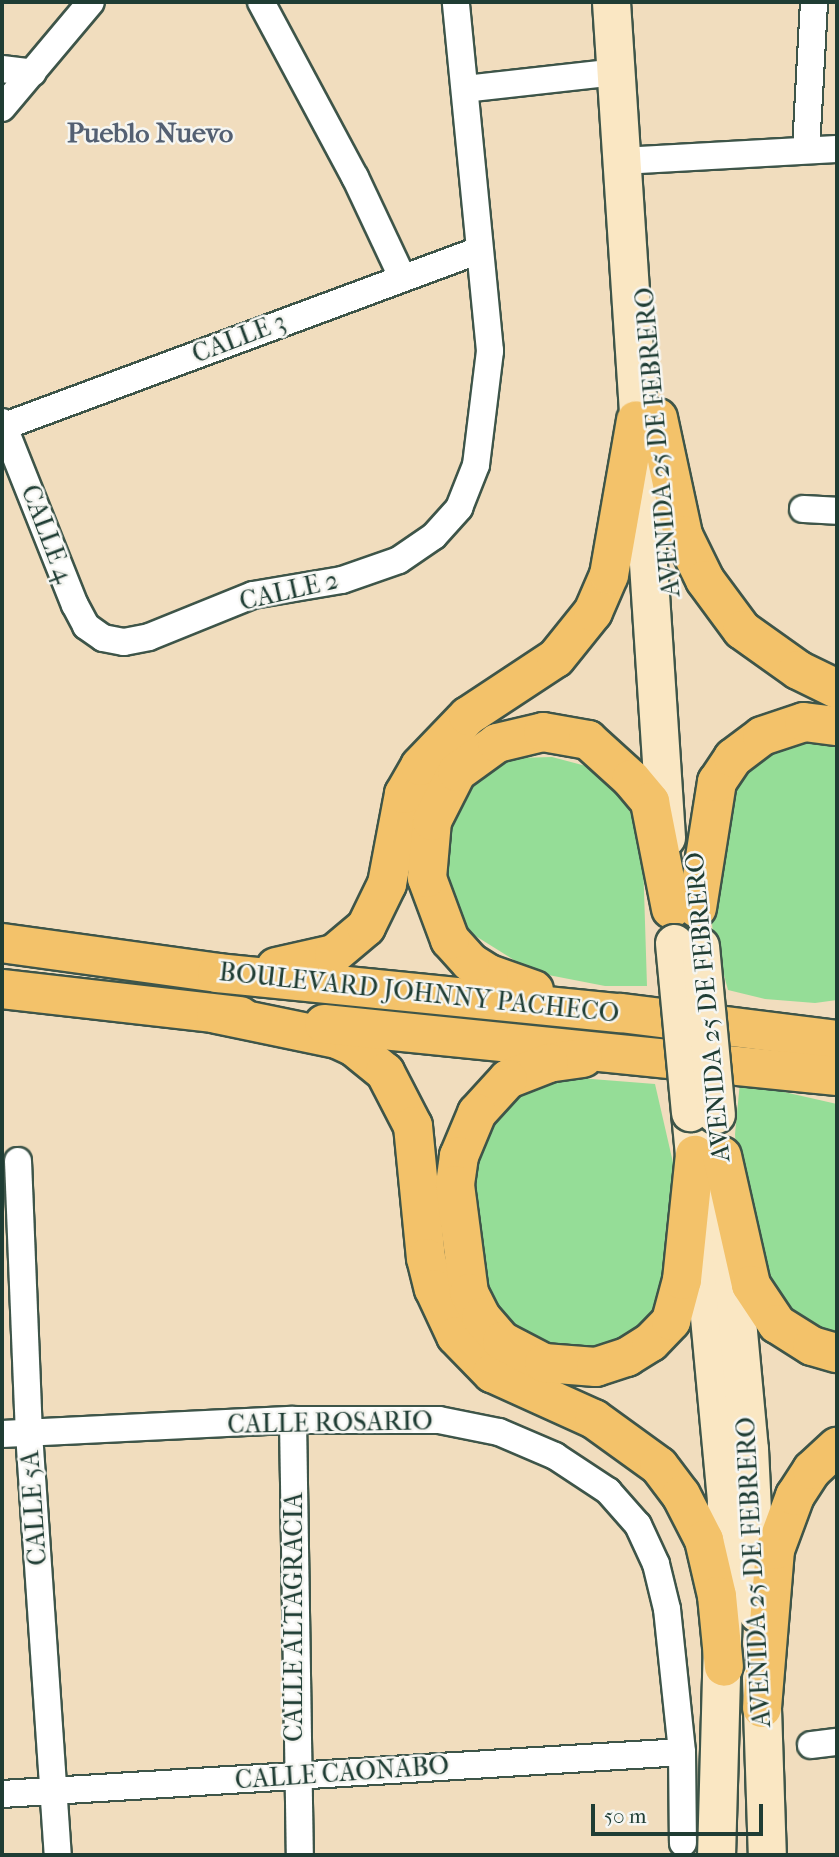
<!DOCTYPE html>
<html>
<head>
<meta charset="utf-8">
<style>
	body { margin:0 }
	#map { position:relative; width:839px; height:1857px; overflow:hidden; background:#f1ddbe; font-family:"IM FELL French Canon",serif }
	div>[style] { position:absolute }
	.green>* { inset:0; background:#95dd97 }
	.roads { filter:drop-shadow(2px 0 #3e5549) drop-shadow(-2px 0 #3e5549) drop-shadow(0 2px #3e5549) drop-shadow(0 -2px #3e5549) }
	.minor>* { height:26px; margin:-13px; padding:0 13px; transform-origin:13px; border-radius:13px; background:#fff }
	.secondary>* { height:37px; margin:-18.5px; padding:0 18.5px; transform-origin:18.5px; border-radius:18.5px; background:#fae7c3 }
	.primary>* { height:38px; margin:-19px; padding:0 19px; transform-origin:19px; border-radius:19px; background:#f3c26a }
	.bridges { filter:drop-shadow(2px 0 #3e5549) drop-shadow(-2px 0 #3e5549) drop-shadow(0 2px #3e5549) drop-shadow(0 -2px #3e5549) }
	.secondary-bridge>* { height:37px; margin:-18.5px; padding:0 18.5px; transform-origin:18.5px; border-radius:18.5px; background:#fae7c3 }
	span { translate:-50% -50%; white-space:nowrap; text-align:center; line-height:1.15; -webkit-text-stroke:5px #f6f6f2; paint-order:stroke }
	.street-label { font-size:26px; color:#1f3d34 }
	.neighbourhood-label { font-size:28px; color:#546072; font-weight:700 }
	.frame { position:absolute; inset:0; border:4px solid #1f3d34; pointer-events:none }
	.scale { position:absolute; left:591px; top:1804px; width:172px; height:32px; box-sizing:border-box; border:4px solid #1f3d34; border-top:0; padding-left:9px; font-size:21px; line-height:24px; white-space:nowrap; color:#1f3d34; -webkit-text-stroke:5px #f6f6f2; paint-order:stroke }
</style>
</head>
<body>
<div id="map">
	<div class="green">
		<i style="clip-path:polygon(812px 737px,837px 742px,837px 1000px,815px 1003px,765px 999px,728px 990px,713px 935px,709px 887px,741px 768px,769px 746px)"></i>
		<i style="clip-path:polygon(552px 757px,586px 766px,626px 803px,640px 835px,643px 859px,647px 986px,605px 986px,533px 972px,474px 935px,454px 911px,441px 878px,452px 809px,485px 773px,517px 758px)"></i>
		<i style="clip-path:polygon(579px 1078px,655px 1084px,677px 1180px,678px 1261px,648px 1325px,610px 1346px,568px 1352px,527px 1343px,482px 1302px,468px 1175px,484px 1137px,508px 1104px,537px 1086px)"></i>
		<i style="clip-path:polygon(740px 1082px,837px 1104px,837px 1337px,776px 1313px,739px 1197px,735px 1134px)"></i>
	</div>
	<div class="roads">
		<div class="minor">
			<i style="left:261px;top:2px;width:199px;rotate:61.8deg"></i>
			<i style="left:355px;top:177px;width:110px;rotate:64.8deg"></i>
			<i style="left:2px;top:69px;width:31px;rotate:7deg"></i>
			<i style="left:465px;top:89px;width:152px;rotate:-6.4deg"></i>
			<i style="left:2px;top:108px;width:138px;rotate:-50deg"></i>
			<i style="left:806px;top:150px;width:148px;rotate:-86.9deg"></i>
			<i style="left:621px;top:161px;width:216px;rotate:-3.2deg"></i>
			<i style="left:2px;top:422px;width:197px;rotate:68.3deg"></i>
			<i style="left:75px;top:605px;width:24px;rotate:62deg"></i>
			<i style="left:86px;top:626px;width:21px;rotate:35deg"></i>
			<i style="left:103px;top:638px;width:21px;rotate:11deg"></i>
			<i style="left:124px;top:642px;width:25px;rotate:-11deg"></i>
			<i style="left:149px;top:637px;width:112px;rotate:-22deg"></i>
			<i style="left:253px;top:595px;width:90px;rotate:-9.6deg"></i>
			<i style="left:342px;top:580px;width:60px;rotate:-19.3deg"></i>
			<i style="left:399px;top:560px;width:42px;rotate:-34.4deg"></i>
			<i style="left:434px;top:536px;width:38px;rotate:-48deg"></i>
			<i style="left:459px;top:508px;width:46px;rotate:-68.4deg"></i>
			<i style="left:476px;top:465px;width:115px;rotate:-83deg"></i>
			<i style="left:490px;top:351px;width:351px;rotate:-95.6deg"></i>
			<i style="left:2px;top:427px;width:507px;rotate:-20.33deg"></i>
			<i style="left:803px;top:509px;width:34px;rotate:3deg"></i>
			<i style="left:18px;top:1161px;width:272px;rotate:87.7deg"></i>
			<i style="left:29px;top:1433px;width:423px;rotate:86.1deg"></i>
			<i style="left:293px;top:1420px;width:435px;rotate:89.1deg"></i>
			<i style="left:2px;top:1434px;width:291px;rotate:-2.8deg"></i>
			<i style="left:293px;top:1420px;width:146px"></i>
			<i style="left:439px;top:1420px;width:61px;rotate:11.3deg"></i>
			<i style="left:499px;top:1432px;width:61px;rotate:23.2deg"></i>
			<i style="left:555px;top:1456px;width:64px;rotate:33.4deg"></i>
			<i style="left:608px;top:1491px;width:45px;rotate:48.6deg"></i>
			<i style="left:638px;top:1525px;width:43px;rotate:65.2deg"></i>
			<i style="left:656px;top:1564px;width:46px;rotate:76.3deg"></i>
			<i style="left:667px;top:1609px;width:144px;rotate:84deg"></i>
			<i style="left:682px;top:1752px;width:91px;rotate:89.4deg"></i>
			<i style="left:811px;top:1745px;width:26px;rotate:-7deg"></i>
			<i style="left:2px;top:1794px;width:681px;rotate:-3.53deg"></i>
		</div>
		<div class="secondary">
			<i style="left:611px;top:2px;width:837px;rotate:86.23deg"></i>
			<i style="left:690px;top:1112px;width:388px;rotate:84.7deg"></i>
			<i style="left:726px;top:1498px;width:357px;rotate:91.6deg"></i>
			<i style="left:730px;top:1245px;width:205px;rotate:84.7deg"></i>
			<i style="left:749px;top:1449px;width:164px;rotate:87.2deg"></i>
			<i style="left:761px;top:1678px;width:177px;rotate:88.1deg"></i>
		</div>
		<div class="primary">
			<i style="left:658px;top:418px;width:120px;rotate:77.9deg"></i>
			<i style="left:683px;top:535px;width:50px;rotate:63.9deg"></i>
			<i style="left:705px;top:580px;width:62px;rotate:53.5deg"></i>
			<i style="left:742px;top:630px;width:69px;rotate:35.5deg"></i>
			<i style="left:798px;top:670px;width:43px;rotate:26deg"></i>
			<i style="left:697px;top:908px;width:128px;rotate:-81deg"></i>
			<i style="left:717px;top:782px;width:29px;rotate:-56deg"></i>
			<i style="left:733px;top:758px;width:36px;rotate:-37deg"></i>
			<i style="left:762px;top:736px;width:44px;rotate:-18.4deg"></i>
			<i style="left:804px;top:722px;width:33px;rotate:7deg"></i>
			<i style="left:2px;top:943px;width:217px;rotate:7.9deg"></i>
			<i style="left:217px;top:973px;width:406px;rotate:5.7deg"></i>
			<i style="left:621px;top:1013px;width:218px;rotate:7.1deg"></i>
			<i style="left:276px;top:967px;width:59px;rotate:-12.6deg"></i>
			<i style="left:334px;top:954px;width:42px;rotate:-40.2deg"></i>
			<i style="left:366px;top:927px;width:48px;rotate:-64deg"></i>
			<i style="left:387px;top:884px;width:92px;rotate:-79.3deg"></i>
			<i style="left:404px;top:794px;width:32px;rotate:-60deg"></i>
			<i style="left:420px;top:766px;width:69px;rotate:-46.2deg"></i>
			<i style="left:468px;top:716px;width:105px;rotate:-33.4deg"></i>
			<i style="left:556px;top:658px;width:59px;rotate:-51.2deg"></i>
			<i style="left:593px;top:612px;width:40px;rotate:-66.6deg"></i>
			<i style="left:609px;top:575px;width:157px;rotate:-80.1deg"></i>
			<i style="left:2px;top:989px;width:240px;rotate:6.5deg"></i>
			<i style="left:534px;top:990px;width:48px;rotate:-160.4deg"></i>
			<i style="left:489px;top:974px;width:22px;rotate:-148deg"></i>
			<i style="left:470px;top:962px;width:30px;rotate:-132deg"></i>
			<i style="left:450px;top:940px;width:66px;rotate:-110.4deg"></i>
			<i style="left:427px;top:878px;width:57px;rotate:-85deg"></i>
			<i style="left:432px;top:821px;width:55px;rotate:-63deg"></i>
			<i style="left:457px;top:772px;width:49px;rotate:-35.9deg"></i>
			<i style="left:497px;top:743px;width:47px;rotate:-13.4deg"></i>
			<i style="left:543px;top:732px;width:46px;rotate:10.1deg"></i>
			<i style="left:588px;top:740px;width:58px;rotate:42.2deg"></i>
			<i style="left:631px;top:779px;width:30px;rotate:50deg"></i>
			<i style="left:650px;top:802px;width:109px;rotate:78.9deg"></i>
			<i style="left:216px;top:1014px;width:124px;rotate:11.7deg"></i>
			<i style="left:337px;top:1039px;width:19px;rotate:25deg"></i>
			<i style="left:354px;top:1047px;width:40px;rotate:39deg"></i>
			<i style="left:385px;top:1072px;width:61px;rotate:62.6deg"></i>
			<i style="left:413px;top:1126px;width:133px;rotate:84.4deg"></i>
			<i style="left:426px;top:1258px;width:32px;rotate:76deg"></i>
			<i style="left:434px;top:1289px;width:52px;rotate:64.9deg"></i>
			<i style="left:456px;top:1336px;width:52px;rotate:45.8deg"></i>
			<i style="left:492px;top:1373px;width:112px;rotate:24.3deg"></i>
			<i style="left:594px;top:1419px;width:80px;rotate:35.9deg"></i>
			<i style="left:659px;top:1466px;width:36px;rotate:53deg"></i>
			<i style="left:681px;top:1495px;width:51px;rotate:62.9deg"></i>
			<i style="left:704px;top:1540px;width:57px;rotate:76.9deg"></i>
			<i style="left:717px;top:1596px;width:71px;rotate:84.4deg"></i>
			<i style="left:324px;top:1024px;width:516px;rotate:5.79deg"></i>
			<i style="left:583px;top:1058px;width:34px;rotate:172deg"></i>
			<i style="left:549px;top:1063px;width:44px;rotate:158.7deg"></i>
			<i style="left:508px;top:1079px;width:46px;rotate:132.4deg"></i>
			<i style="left:477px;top:1113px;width:47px;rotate:112.7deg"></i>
			<i style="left:459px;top:1156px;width:29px;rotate:98deg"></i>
			<i style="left:455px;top:1185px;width:109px;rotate:82.6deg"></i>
			<i style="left:469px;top:1293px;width:27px;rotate:63deg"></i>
			<i style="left:481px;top:1317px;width:32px;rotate:49deg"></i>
			<i style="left:502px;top:1341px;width:47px;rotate:27.6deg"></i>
			<i style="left:544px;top:1363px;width:52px;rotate:4.4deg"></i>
			<i style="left:596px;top:1367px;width:33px;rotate:-18deg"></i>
			<i style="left:627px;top:1357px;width:28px;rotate:-32deg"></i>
			<i style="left:651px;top:1342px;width:29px;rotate:-46deg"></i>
			<i style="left:671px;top:1321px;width:42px;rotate:-75deg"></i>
			<i style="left:682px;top:1280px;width:126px;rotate:-84.1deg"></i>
			<i style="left:722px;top:1156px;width:132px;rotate:77.3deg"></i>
			<i style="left:751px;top:1285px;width:47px;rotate:56.3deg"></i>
			<i style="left:777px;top:1324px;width:41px;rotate:32.2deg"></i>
			<i style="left:812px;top:1346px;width:26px;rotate:16deg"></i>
			<i style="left:762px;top:1708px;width:159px;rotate:-85.3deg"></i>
			<i style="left:775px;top:1550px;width:58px;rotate:-69.7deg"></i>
			<i style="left:795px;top:1496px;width:31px;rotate:-57deg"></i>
			<i style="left:812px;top:1470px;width:34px;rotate:-43deg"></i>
		</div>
	</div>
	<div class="bridges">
		<div class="secondary-bridge">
			<i style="left:674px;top:943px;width:170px;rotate:84.6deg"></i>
			<i style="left:700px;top:946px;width:169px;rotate:84.6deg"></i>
		</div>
	</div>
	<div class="street-label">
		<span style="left:239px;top:338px;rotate:-21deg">CALLE 3</span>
		<span style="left:658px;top:442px;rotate:-95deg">AVENIDA 25 DE FEBRERO</span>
		<span style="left:47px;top:534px;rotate:69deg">CALLE 4</span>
		<span style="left:289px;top:591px;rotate:-13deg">CALLE 2</span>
		<span style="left:419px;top:993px;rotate:6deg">BOULEVARD JOHNNY PACHECO</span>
		<span style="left:708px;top:1007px;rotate:-95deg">AVENIDA 25 DE FEBRERO</span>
		<span style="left:330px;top:1423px;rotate:-1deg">CALLE ROSARIO</span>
		<span style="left:34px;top:1508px;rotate:-94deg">CALLE 5A</span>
		<span style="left:754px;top:1572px;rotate:-93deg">AVENIDA 25 DE FEBRERO</span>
		<span style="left:294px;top:1617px;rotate:-90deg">CALLE ALTAGRACIA</span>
		<span style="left:342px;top:1773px;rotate:-4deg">CALLE CAONABO</span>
	</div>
	<div class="neighbourhood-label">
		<span style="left:150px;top:133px">Pueblo Nuevo</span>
	</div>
	<div class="frame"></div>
	<div class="scale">50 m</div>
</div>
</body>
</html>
